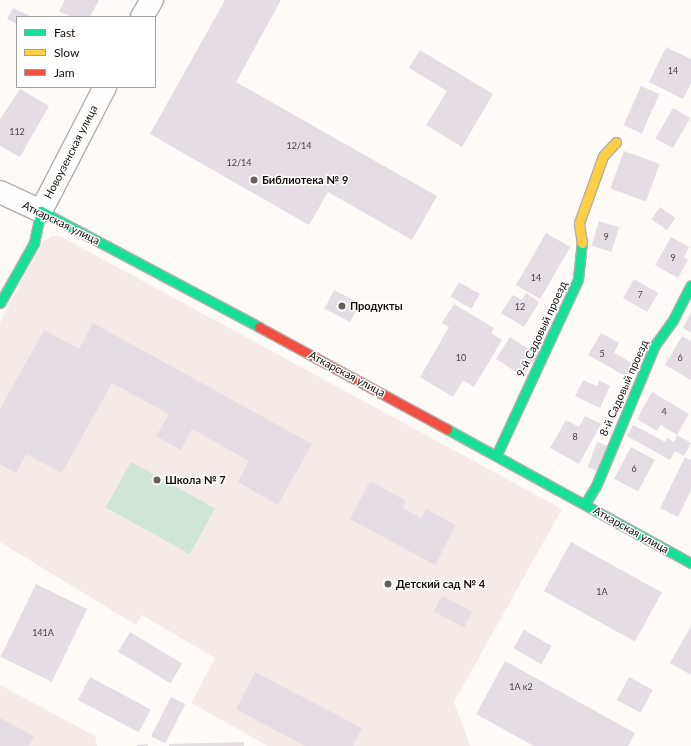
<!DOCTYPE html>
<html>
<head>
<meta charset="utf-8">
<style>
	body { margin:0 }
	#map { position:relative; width:691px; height:746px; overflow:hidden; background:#fdfaf8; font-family:Lato,sans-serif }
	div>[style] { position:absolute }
	.education>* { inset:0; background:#f4eae7 }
	.green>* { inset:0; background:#cfe5d6; transform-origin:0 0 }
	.building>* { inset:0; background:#e5dde4; transform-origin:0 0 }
	.roads { filter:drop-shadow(1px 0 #b3aeab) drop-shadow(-1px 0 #b3aeab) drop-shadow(0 1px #b3aeab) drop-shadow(0 -1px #b3aeab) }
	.street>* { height:22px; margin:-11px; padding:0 11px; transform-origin:11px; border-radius:11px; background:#fffefe }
	.fast>* { height:9px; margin:-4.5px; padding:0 4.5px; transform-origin:4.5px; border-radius:4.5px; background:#16e098 }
	.slow>* { height:9px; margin:-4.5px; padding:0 4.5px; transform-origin:4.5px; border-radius:4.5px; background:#ffcf43 }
	.jam>* { height:9px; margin:-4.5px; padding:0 4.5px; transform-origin:4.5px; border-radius:4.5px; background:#f24e42 }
	.dots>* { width:11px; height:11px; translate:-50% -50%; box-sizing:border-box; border:2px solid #fff; border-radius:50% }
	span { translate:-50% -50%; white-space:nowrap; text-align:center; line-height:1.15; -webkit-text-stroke:3px #fff; paint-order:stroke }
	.number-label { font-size:9px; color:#48403f }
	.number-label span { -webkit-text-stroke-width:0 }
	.street-label { font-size:11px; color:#140c08 }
	.poi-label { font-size:11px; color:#140c08; font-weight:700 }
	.left { translate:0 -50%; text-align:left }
	.legend { position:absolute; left:16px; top:16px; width:140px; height:72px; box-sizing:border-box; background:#fff; border:1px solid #a19e9c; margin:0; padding:5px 7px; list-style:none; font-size:12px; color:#140c08 }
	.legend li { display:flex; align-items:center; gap:8px; height:20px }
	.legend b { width:20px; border:1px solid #a19e9c }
</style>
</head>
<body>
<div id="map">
	<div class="education">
		<i style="clip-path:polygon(52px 236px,60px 236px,562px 509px,454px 702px,470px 746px,268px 746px,191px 703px,215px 658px,142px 615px,136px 625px,0 542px,0 323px,40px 244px)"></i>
		<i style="clip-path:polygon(0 685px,95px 736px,97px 746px,0 746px)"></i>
	</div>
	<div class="green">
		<i style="left:131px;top:462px;width:96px;height:52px;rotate:29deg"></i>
	</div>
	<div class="building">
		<i style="clip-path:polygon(65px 0,99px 0,90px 17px,72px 17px,59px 11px)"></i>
		<i style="clip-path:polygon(225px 0,281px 0,236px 82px,437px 196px,412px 240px,328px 192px,309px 225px,150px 134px)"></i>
		<i style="clip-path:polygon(13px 8px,32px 17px,17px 17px,17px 24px,7px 19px)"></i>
		<i style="clip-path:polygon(666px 47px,691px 59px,691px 83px,683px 99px,649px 82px)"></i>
		<i style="clip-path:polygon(420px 50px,493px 94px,462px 147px,426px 125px,447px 91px,409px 68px)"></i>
		<i style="left:641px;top:86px;width:20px;height:43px;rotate:24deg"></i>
		<i style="clip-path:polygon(20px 89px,49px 106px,20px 157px,0 146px,0 119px)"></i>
		<i style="left:673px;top:108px;width:20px;height:35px;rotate:30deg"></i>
		<i style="left:624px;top:151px;width:38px;height:40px;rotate:20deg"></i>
		<i style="left:660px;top:207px;width:19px;height:15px;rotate:35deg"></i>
		<i style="left:599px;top:221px;width:21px;height:26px;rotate:17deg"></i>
		<i style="left:546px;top:233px;width:28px;height:60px;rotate:30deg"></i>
		<i style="clip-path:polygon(671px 237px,689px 247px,684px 257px,688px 260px,678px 278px,655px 265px)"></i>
		<i style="left:634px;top:279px;width:28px;height:22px;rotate:30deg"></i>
		<i style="left:459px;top:282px;width:24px;height:17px;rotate:30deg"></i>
		<i style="left:334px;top:290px;width:29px;height:21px;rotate:27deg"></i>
		<i style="clip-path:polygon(526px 293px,539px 302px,524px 327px,501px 313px,513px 295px,522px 300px)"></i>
		<i style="clip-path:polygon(454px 304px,494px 328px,491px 333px,502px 340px,474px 387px,463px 380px,453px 397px,420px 377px,449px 327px,442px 323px)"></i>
		<i style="clip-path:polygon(691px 312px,691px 333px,683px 328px)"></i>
		<i style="clip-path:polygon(93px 323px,312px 444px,278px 505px,238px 482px,249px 461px,192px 429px,181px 450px,156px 436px,169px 414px,112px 383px,62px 473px,26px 454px,16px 473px,0 464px,0 409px,44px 330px,79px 349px)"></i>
		<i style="clip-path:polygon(601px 333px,619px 343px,614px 353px,634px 364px,627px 377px,588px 355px)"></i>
		<i style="clip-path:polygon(682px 336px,691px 341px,691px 380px,665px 365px)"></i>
		<i style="left:510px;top:337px;width:33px;height:26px;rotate:33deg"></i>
		<i style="clip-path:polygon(583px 380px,597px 386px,599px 380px,610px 386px,600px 408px,575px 396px)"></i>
		<i style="clip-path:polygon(652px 392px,689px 414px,677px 435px,661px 425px,657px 431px,637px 419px)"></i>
		<i style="clip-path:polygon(585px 416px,601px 424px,579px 464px,550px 448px,566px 420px,579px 427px)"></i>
		<i style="clip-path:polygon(633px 425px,665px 442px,667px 438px,674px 442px,677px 435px,691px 443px,684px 456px,675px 451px,670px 460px,627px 436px)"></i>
		<i style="left:597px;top:442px;width:12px;height:27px;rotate:20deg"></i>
		<i style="left:631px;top:447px;width:27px;height:36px;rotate:28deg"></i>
		<i style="clip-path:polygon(685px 457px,691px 460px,691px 490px,678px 517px,660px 508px)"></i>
		<i style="clip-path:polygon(370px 481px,406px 501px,402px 508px,421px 518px,426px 509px,456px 525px,435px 565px,350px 519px)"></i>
		<i style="left:571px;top:542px;width:104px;height:56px;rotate:29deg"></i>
		<i style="left:36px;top:584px;width:57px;height:81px;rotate:26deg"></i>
		<i style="left:442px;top:596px;width:34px;height:18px;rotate:27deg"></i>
		<i style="clip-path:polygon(691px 626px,691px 675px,670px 663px)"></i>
		<i style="left:524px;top:630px;width:32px;height:21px;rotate:30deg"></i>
		<i style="left:130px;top:632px;width:61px;height:23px;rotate:31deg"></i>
		<i style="clip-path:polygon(505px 661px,635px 733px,628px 746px,534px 746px,476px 714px)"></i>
		<i style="clip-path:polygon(255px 672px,362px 728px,353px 746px,305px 746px,236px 709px)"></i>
		<i style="left:90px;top:677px;width:69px;height:26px;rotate:28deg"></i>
		<i style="left:629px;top:677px;width:27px;height:26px;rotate:28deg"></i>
		<i style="left:171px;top:697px;width:16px;height:44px;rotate:27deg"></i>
		<i style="clip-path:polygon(0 718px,34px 736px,29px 746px,0 746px)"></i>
		<i style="clip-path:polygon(244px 742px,244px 746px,169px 746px,169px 744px)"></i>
		<i style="clip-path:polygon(148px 744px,148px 746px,137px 746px,137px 745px)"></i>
	</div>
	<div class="roads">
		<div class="street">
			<i style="left:142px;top:17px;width:20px;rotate:-60deg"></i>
			<i style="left:0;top:192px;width:45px;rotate:24.9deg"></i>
			<i style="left:41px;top:211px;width:140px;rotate:-62.7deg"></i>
		</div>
		<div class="fast">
			<i style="left:0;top:303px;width:69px;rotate:-60.5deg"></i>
			<i style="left:34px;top:243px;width:33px;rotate:-78deg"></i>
			<i style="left:41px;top:211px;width:247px;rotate:28deg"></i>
			<i style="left:447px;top:429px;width:278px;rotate:28.8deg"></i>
			<i style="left:496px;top:456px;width:195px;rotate:-65.1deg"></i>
			<i style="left:578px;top:279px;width:36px;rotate:-84deg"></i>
			<i style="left:585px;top:504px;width:21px;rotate:-59deg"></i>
			<i style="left:596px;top:486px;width:153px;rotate:-67.3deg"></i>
			<i style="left:655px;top:345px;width:31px;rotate:-54deg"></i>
			<i style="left:673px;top:320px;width:39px;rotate:-63deg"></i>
		</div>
		<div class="slow">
			<i style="left:582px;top:243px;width:20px;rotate:-99deg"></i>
			<i style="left:579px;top:223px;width:71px;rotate:-70.3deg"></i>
			<i style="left:603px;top:156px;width:19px;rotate:-47deg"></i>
		</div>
		<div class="jam">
			<i style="left:259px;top:327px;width:214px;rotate:28.5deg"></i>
		</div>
	</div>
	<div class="dots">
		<i style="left:254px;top:180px;background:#665f5c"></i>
		<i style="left:342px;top:306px;background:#665f5c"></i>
		<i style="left:157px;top:480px;background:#665f5c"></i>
		<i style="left:388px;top:584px;background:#665f5c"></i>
	</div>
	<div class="number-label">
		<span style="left:673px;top:71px">14</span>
		<span style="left:17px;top:132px">112</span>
		<span style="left:299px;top:146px">12/14</span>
		<span style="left:239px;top:163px">12/14</span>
		<span style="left:606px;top:237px">9</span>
		<span style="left:673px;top:258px">9</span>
		<span style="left:536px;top:278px">14</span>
		<span style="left:640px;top:295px">7</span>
		<span style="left:520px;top:307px">12</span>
		<span style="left:602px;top:354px">5</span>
		<span style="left:461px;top:358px">10</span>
		<span style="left:680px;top:358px">6</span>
		<span style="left:664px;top:412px">4</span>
		<span style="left:575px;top:437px">8</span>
		<span style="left:634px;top:469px">6</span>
		<span style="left:602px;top:592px">1А</span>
		<span style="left:43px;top:633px">141А</span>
		<span style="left:521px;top:687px">1А к2</span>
	</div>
	<div class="street-label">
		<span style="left:71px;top:152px;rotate:-63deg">Новоузенская улица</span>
		<span style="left:61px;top:223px;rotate:26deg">Аткарская улица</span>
		<span style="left:542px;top:329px;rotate:-65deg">9-й Садовый проезд</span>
		<span style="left:347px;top:374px;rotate:28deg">Аткарская улица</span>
		<span style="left:624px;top:388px;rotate:-66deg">8-й Садовый проезд</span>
		<span style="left:631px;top:530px;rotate:29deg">Аткарская улица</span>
	</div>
	<div class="poi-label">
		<span class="left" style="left:262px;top:180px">Библиотека № 9</span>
		<span class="left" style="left:350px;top:306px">Продукты</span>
		<span class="left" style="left:165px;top:480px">Школа № 7</span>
		<span class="left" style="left:396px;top:584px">Детский сад № 4</span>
	</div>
	<ul class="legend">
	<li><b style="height:5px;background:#16e098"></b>Fast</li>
	<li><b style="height:5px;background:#ffcf43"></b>Slow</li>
	<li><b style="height:5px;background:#f24e42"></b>Jam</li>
	</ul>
</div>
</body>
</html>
